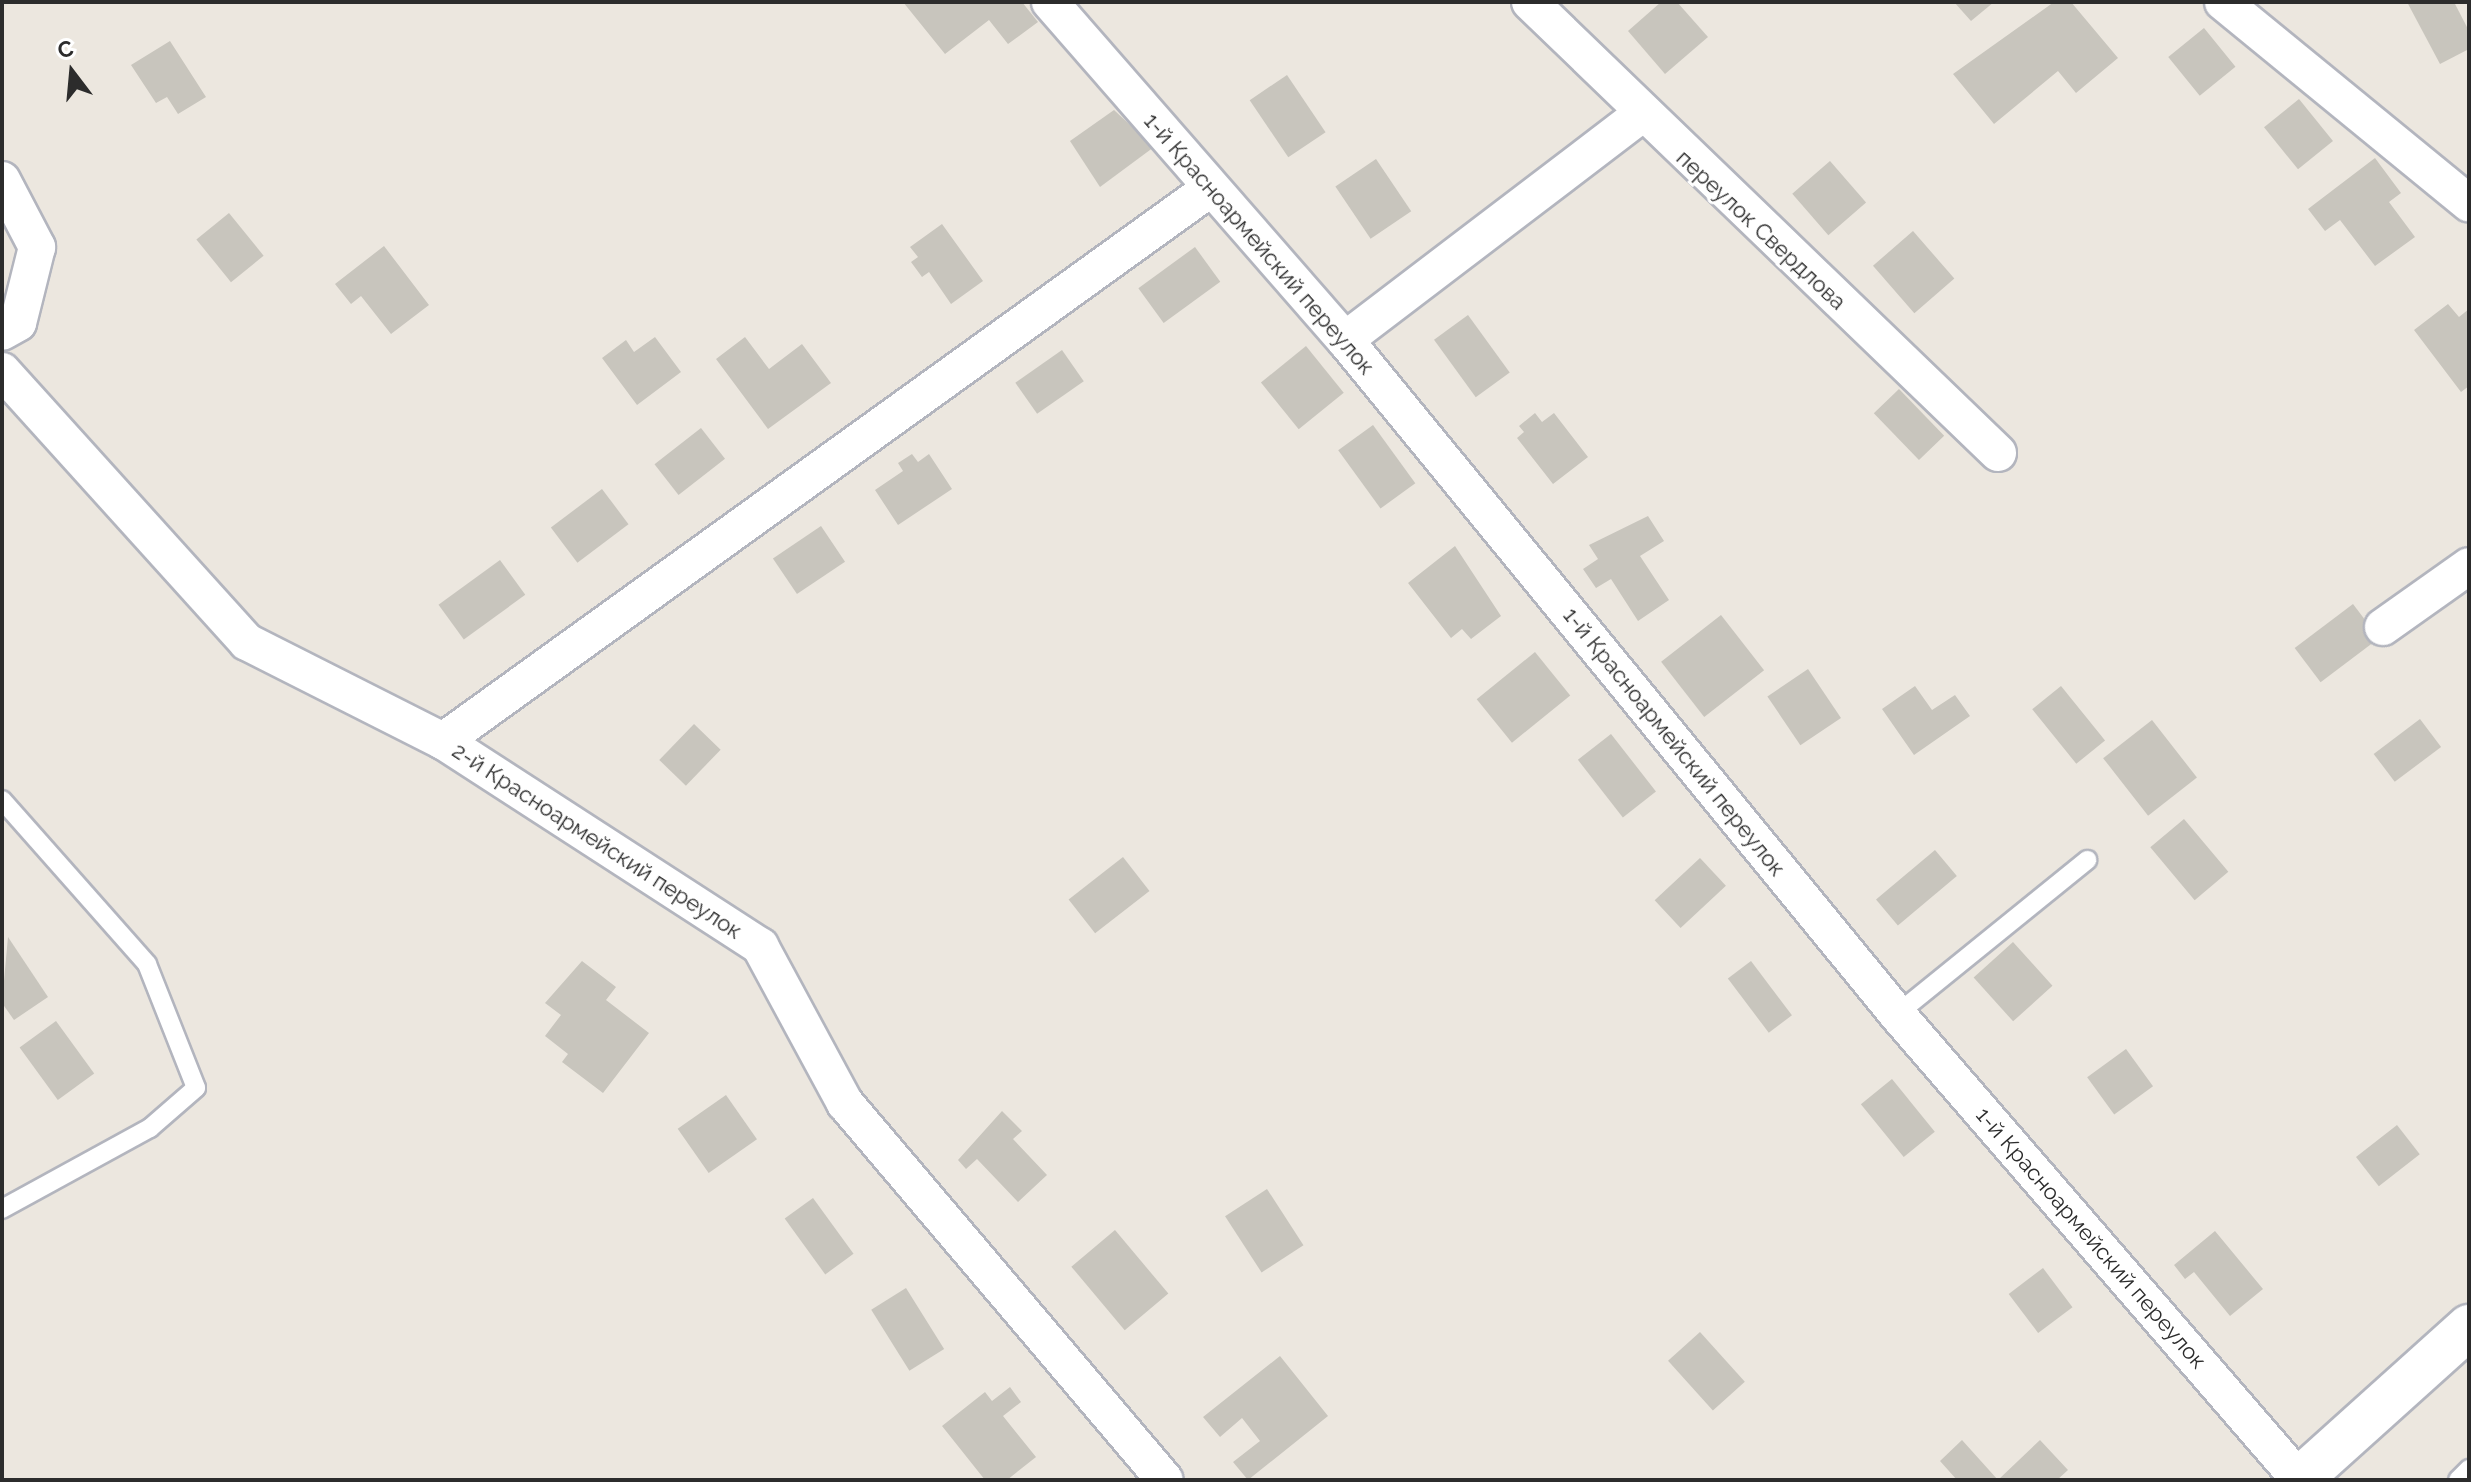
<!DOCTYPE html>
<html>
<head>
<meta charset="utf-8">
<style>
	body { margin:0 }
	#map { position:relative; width:2471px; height:1482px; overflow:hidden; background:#ece7df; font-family:Raleway,sans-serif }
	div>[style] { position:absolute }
	.building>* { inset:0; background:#c8c5bd; transform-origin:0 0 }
	.roads { filter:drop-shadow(2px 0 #b3b5be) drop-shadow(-2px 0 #b3b5be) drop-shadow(0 2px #b3b5be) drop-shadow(0 -2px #b3b5be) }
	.lane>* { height:18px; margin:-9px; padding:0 9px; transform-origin:9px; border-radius:9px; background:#fff }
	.street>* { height:36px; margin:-18px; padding:0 18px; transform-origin:18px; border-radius:18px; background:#fff }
	.secondary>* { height:44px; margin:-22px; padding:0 22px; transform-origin:22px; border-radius:22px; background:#fff }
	span { translate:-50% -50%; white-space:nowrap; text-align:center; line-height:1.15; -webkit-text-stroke:6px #fff; paint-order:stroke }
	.street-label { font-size:22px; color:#2c2c2c }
	.frame { position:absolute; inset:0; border:4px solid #2c2c2c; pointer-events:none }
	.north { position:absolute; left:32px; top:32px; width:80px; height:80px; -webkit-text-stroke:6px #fff; paint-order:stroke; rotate:344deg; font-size:22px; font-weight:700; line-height:32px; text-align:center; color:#2c2c2c }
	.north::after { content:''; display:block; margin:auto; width:28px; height:36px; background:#2c2c2c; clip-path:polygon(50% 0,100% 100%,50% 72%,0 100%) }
</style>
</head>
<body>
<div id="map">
	<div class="building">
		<i style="clip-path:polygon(903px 2px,1022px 2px,1038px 22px,1008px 44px,989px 20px,945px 54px)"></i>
		<i style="clip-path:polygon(1661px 2px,1677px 2px,1708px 37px,1665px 74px,1628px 31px)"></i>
		<i style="clip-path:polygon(1954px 2px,1994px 2px,1971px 21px)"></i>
		<i style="clip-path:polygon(2054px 2px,2071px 2px,2118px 58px,2076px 93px,2058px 71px,1994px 124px,1953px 74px)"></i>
		<i style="clip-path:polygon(2407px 2px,2454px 2px,2469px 31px,2469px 49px,2440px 64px)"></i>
		<i style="left:2204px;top:28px;width:50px;height:46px;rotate:51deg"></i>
		<i style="clip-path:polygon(170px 41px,206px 97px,178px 114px,167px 97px,156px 103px,131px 65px)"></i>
		<i style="left:1287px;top:75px;width:69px;height:45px;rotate:56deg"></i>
		<i style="left:2299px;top:99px;width:54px;height:45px;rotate:51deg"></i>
		<i style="clip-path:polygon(1114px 110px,1154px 147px,1100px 187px,1070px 141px)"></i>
		<i style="clip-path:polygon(2375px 158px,2401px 193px,2389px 202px,2415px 237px,2375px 266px,2340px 220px,2325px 231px,2308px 209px)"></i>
		<i style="left:1376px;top:159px;width:63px;height:49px;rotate:56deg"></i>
		<i style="left:1830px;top:161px;width:55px;height:50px;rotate:49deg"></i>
		<i style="left:229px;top:213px;width:55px;height:42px;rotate:51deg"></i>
		<i style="clip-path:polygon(942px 224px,983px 281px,951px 304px,929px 272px,922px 277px,911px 262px,918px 257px,910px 247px)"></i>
		<i style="left:1913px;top:231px;width:63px;height:53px;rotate:49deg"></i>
		<i style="clip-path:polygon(384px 246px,429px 305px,391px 334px,361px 296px,351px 304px,335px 284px)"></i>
		<i style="left:1195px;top:247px;width:43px;height:70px;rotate:54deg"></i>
		<i style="clip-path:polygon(2448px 304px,2459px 317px,2469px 309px,2469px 386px,2461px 392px,2414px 330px)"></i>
		<i style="left:1468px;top:315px;width:71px;height:42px;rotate:54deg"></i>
		<i style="clip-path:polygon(655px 337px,681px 372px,637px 405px,602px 358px,626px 340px,634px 352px)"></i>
		<i style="clip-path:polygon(745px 337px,769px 369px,802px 344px,831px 383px,768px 429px,716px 359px)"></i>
		<i style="left:1306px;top:346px;width:60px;height:58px;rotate:51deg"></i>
		<i style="left:1062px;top:350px;width:38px;height:57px;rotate:55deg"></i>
		<i style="left:1899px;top:389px;width:65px;height:35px;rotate:46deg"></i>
		<i style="clip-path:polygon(1535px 413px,1542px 422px,1554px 413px,1588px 457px,1553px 484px,1517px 438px,1524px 432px,1519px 426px)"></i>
		<i style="left:1373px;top:425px;width:72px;height:43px;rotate:54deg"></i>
		<i style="left:701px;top:428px;width:39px;height:59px;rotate:52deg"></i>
		<i style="clip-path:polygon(912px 454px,918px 462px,929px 454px,952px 489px,898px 525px,875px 490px,903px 471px,898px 463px)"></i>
		<i style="left:602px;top:489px;width:44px;height:64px;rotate:53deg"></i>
		<i style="clip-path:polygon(1648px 516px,1664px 541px,1640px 556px,1669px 600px,1638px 621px,1611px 579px,1596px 588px,1583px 569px,1598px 559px,1589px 545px)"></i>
		<i style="left:821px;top:526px;width:43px;height:58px;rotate:56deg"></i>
		<i style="clip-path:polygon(1455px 546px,1501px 616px,1471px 639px,1462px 629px,1451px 638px,1408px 583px)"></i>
		<i style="left:500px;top:560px;width:43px;height:76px;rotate:54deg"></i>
		<i style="left:2353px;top:604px;width:43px;height:73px;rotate:53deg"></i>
		<i style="left:1721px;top:615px;width:70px;height:76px;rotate:52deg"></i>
		<i style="left:1535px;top:652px;width:56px;height:75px;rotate:51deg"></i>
		<i style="left:1808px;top:669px;width:59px;height:49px;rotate:56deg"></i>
		<i style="clip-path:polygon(1915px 686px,1932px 710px,1955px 695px,1970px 716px,1914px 755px,1882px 709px)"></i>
		<i style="left:2061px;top:686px;width:70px;height:37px;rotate:51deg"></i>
		<i style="left:2420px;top:719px;width:35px;height:58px;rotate:53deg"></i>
		<i style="left:2152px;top:720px;width:73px;height:62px;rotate:52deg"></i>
		<i style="left:694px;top:724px;width:37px;height:50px;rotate:44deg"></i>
		<i style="left:1611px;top:734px;width:73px;height:42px;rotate:52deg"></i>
		<i style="left:2184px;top:819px;width:69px;height:44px;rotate:50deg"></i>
		<i style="left:1935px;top:850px;width:34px;height:77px;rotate:50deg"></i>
		<i style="left:1123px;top:857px;width:43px;height:69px;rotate:52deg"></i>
		<i style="left:1700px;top:858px;width:38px;height:62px;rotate:47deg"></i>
		<i style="clip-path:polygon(8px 937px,48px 997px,14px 1020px,2px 1003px)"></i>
		<i style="left:2013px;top:942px;width:59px;height:53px;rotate:48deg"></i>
		<i style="clip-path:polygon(582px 961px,616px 987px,606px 1000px,649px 1033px,603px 1093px,562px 1062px,568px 1054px,545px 1036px,561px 1015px,545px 1003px)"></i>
		<i style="left:1751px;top:961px;width:68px;height:29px;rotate:53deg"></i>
		<i style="left:56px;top:1021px;width:65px;height:45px;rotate:54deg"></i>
		<i style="left:2126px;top:1049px;width:46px;height:48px;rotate:54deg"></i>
		<i style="left:1892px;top:1079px;width:68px;height:40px;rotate:51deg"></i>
		<i style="left:726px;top:1095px;width:54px;height:59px;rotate:55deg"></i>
		<i style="clip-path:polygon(1002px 1111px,1022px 1131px,1013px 1139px,1047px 1175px,1018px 1202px,977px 1159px,966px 1169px,958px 1160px)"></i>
		<i style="left:2397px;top:1125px;width:37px;height:52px;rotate:52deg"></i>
		<i style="left:1267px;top:1189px;width:67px;height:50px;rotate:57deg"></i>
		<i style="left:813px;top:1198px;width:69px;height:35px;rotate:54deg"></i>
		<i style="left:1115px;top:1230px;width:83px;height:57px;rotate:50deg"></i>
		<i style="clip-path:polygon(2215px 1231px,2263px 1289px,2230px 1316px,2194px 1272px,2185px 1279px,2174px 1265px)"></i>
		<i style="left:2043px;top:1268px;width:49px;height:43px;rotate:53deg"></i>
		<i style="left:906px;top:1288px;width:72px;height:41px;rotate:58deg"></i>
		<i style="left:1700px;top:1332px;width:67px;height:43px;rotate:48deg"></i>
		<i style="clip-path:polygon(1280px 1356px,1328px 1416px,1248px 1480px,1233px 1462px,1260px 1441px,1242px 1418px,1220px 1437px,1203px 1417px)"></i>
		<i style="clip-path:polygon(1010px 1387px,1021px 1402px,1003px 1416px,1036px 1457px,1007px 1480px,985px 1480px,942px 1426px,985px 1392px,992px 1401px)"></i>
		<i style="clip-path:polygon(1962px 1440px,1998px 1480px,2040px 1440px,2068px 1470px,2057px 1480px,1957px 1480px,1940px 1461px)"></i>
	</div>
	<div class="roads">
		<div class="lane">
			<i style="left:2px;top:800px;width:219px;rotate:48.5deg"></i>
			<i style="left:147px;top:964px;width:133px;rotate:68.4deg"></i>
			<i style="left:196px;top:1088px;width:61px;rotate:139deg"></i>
			<i style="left:150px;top:1128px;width:169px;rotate:151.3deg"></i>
			<i style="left:1897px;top:1014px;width:245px;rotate:-39deg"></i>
			<i style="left:2458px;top:1480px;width:16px;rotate:-45deg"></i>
		</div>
		<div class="street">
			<i style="left:1050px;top:2px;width:449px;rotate:48.9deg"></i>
			<i style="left:1345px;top:340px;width:871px;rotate:50.68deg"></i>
			<i style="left:1897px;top:1014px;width:616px;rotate:49.15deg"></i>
			<i style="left:1530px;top:2px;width:650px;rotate:43.94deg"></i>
			<i style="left:2223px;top:2px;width:318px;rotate:39.3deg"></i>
			<i style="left:2px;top:180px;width:76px;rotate:62.4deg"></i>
			<i style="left:37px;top:247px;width:78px;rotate:104deg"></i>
			<i style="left:18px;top:323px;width:18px;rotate:151deg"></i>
			<i style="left:1345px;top:340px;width:371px;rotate:-37.3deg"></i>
			<i style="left:2px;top:371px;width:365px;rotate:47.9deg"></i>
			<i style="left:247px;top:642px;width:220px;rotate:26.8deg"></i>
			<i style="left:443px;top:741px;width:378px;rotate:32.9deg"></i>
			<i style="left:760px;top:946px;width:179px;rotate:61.6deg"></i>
			<i style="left:845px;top:1103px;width:494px;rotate:49.7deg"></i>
			<i style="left:2383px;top:627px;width:105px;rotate:-35.3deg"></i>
			<i style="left:443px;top:741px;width:946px;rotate:-35.76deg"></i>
		</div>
		<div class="secondary">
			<i style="left:2299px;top:1480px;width:229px;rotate:-42deg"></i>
		</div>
	</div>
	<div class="street-label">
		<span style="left:1761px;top:230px;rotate:43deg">переулок Свердлова</span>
		<span style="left:1259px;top:244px;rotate:49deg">1-й Красноармейский переулок</span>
		<span style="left:1674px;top:742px;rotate:51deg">1-й Красноармейский переулок</span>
		<span style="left:597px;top:841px;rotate:33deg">2-й Красноармейский переулок</span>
		<span style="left:2091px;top:1238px;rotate:49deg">1-й Красноармейский переулок</span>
	</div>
	<div class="frame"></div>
	<div class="north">С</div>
</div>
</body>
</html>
